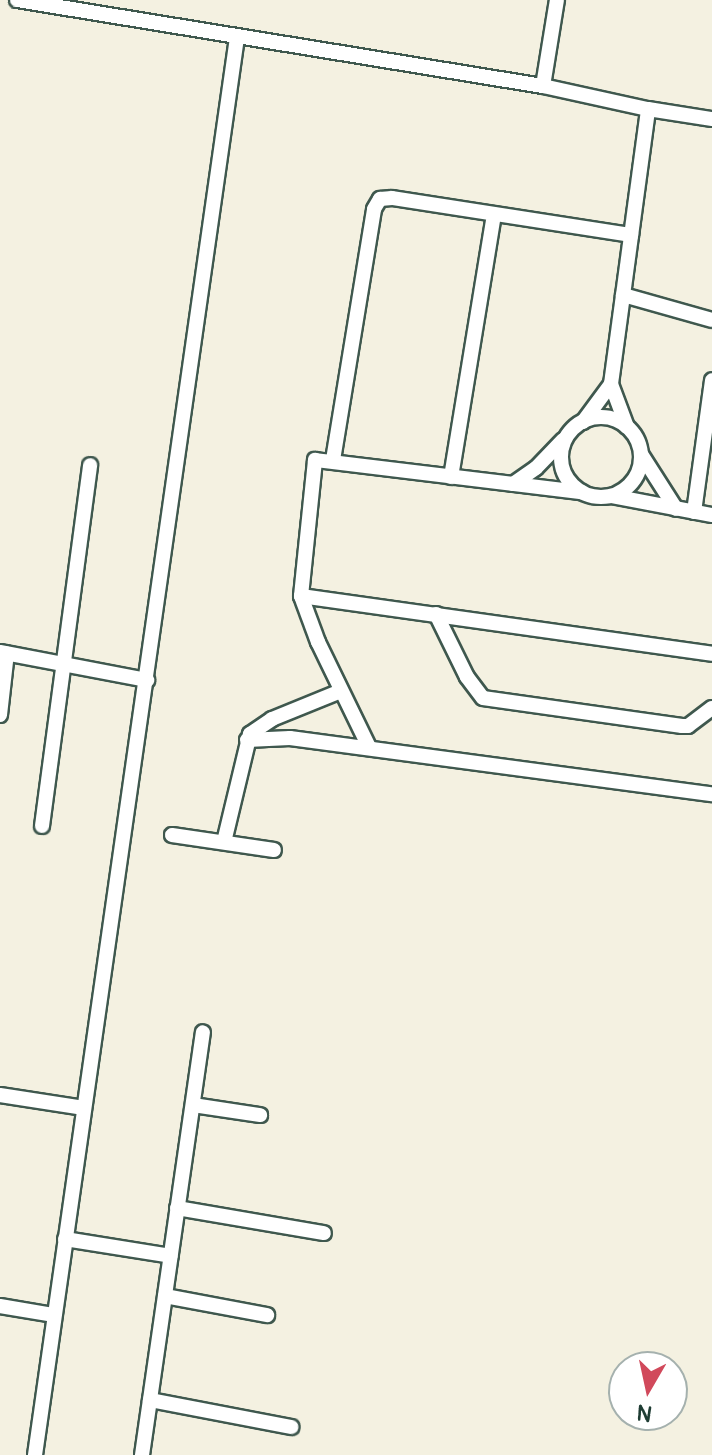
<!DOCTYPE html>
<html>
<head>
<meta charset="utf-8">
<style>
	body { margin:0 }
	#map { position:relative; width:712px; height:1455px; overflow:hidden; background:#f4f1e1; font-family:Pangolin,sans-serif }
	div>[style] { position:absolute }
	.roads { filter:drop-shadow(2px 0 #3f584e) drop-shadow(-2px 0 #3f584e) drop-shadow(0 2px #3f584e) drop-shadow(0 -2px #3f584e) }
	.minor>* { height:14px; margin:-7px; padding:0 7px; transform-origin:7px; border-radius:7px; background:#fff }
	.minor>.ring { margin:-7px; padding:0; box-sizing:content-box; background:none; border:14px solid #fff; border-radius:50% }
	span { translate:-50% -50%; white-space:nowrap; text-align:center; line-height:1.15; -webkit-text-stroke:6px #fff; paint-order:stroke }
	.north { position:absolute; left:608px; top:1351px; width:80px; height:80px; box-sizing:border-box; background:#fff; border:2px solid #a5b1ae; border-radius:50%; rotate:189deg; font-size:22px; font-weight:700; line-height:32px; text-align:center; color:#1f3d34 }
	.north::after { content:''; display:block; margin:auto; width:28px; height:36px; background:#d1495b; clip-path:polygon(50% 0,100% 100%,50% 72%,0 100%) }
</style>
</head>
<body>
<div id="map">
	<div class="roads">
		<div class="minor">
			<i style="left:17px;top:0;width:533px;rotate:9.29deg"></i>
			<i style="left:543px;top:86px;width:107px;rotate:12.4deg"></i>
			<i style="left:648px;top:109px;width:65px;rotate:8.9deg"></i>
			<i style="left:543px;top:86px;width:87px;rotate:-80.8deg"></i>
			<i style="left:623px;top:295px;width:92px;rotate:15.7deg"></i>
			<i class="ring" style="left:561px;top:417px;width:66px;height:66px"></i>
			<i style="left:583px;top:422px;width:47px;rotate:-53.6deg"></i>
			<i style="left:627px;top:427px;width:46px;rotate:-110.4deg"></i>
			<i style="left:611px;top:384px;width:277px;rotate:-82.3deg"></i>
			<i style="left:641px;top:454px;width:65px;rotate:57.5deg"></i>
			<i style="left:333px;top:460px;width:254px;rotate:-80.7deg"></i>
			<i style="left:374px;top:209px;width:12px;rotate:-59deg"></i>
			<i style="left:380px;top:199px;width:12px;rotate:-5deg"></i>
			<i style="left:392px;top:198px;width:242px;rotate:8.8deg"></i>
			<i style="left:451px;top:477px;width:266px;rotate:-80.7deg"></i>
			<i style="left:513px;top:484px;width:28px;rotate:-35deg"></i>
			<i style="left:536px;top:468px;width:39px;rotate:-46deg"></i>
			<i style="left:612px;top:496px;width:102px;rotate:10.8deg"></i>
			<i style="left:694px;top:512px;width:133px;rotate:-82.2deg"></i>
			<i style="left:301px;top:596px;width:415px;rotate:8deg"></i>
			<i style="left:436px;top:614px;width:70px;rotate:63.8deg"></i>
			<i style="left:467px;top:677px;width:26px;rotate:53deg"></i>
			<i style="left:483px;top:698px;width:201px;rotate:8deg"></i>
			<i style="left:682px;top:726px;width:6px"></i>
			<i style="left:688px;top:726px;width:30px;rotate:-37deg"></i>
			<i style="left:0;top:652px;width:150px;rotate:10.8deg"></i>
			<i style="left:0;top:715px;width:62px;rotate:-83.6deg"></i>
			<i style="left:247px;top:740px;width:43px;rotate:-2.7deg"></i>
			<i style="left:290px;top:738px;width:426px;rotate:7.6deg"></i>
			<i style="left:369px;top:747px;width:117px;rotate:-115.9deg"></i>
			<i style="left:318px;top:642px;width:49px;rotate:-110.3deg"></i>
			<i style="left:301px;top:596px;width:137px;rotate:-84.1deg"></i>
			<i style="left:315px;top:460px;width:268px;rotate:6.9deg"></i>
			<i style="left:42px;top:826px;width:364px;rotate:-82.4deg"></i>
			<i style="left:172px;top:835px;width:103px;rotate:8.4deg"></i>
			<i style="left:224px;top:842px;width:111px;rotate:-76.5deg"></i>
			<i style="left:250px;top:734px;width:27px;rotate:-34deg"></i>
			<i style="left:272px;top:719px;width:74px;rotate:-22.1deg"></i>
			<i style="left:0;top:1095px;width:85px;rotate:8.8deg"></i>
			<i style="left:193px;top:1105px;width:68px;rotate:8.5deg"></i>
			<i style="left:177px;top:1208px;width:149px;rotate:9.7deg"></i>
			<i style="left:65px;top:1239px;width:107px;rotate:9.1deg"></i>
			<i style="left:165px;top:1296px;width:104px;rotate:10.6deg"></i>
			<i style="left:0;top:1306px;width:55px;rotate:9.5deg"></i>
			<i style="left:150px;top:1400px;width:144px;rotate:10.8deg"></i>
			<i style="left:35px;top:1455px;width:1431px;rotate:-81.89deg"></i>
			<i style="left:142px;top:1455px;width:427px;rotate:-81.8deg"></i>
		</div>
	</div>
	<div class="north">N</div>
</div>
</body>
</html>
